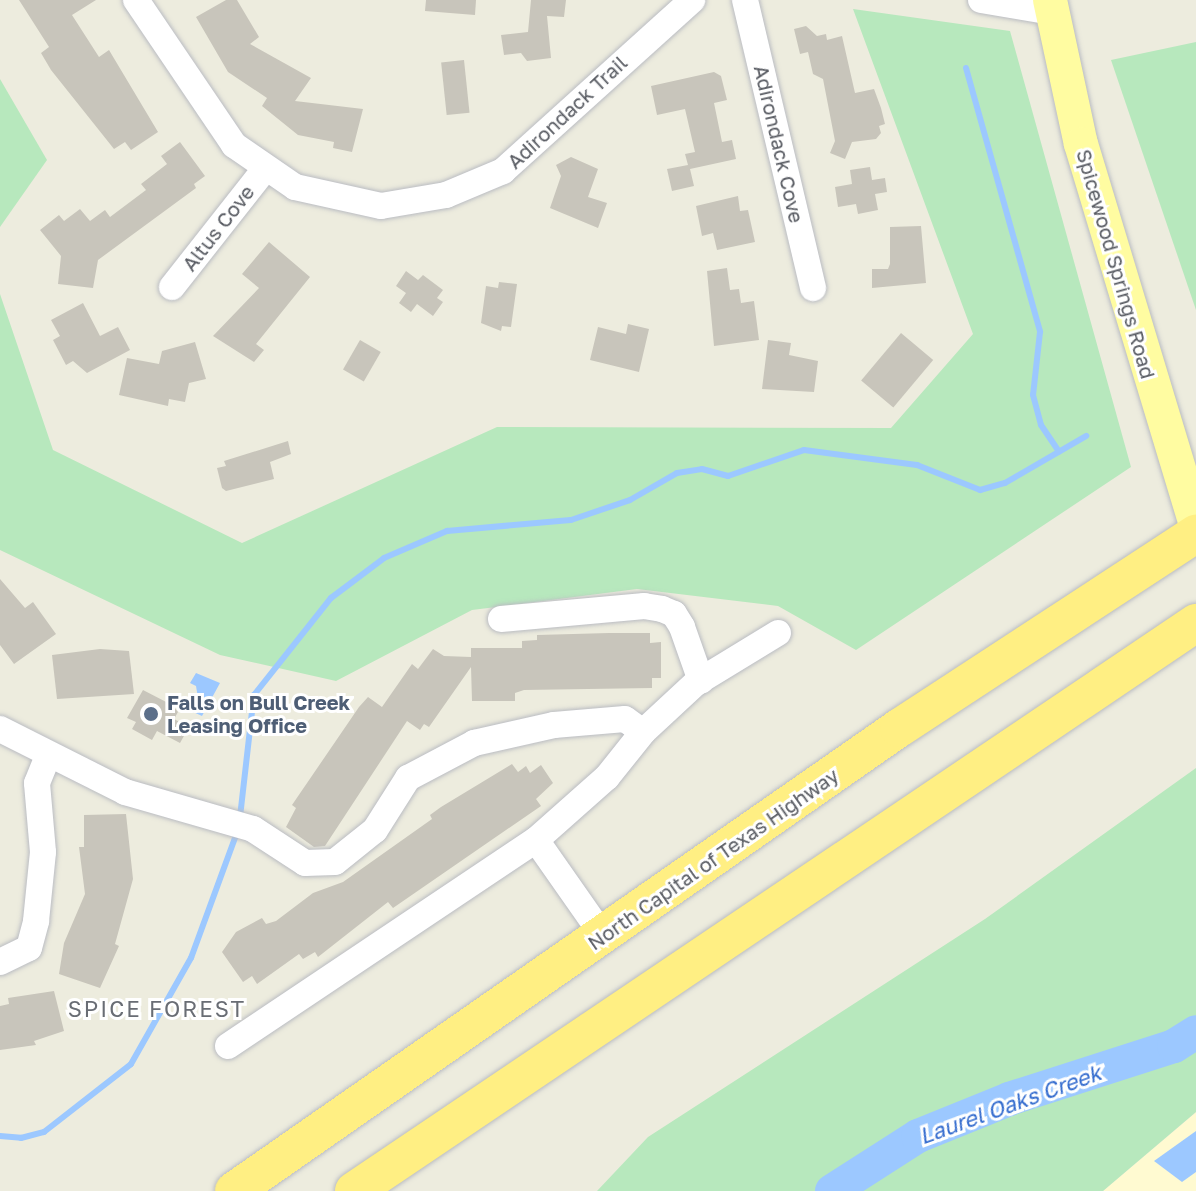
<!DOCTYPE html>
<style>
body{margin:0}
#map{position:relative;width:1196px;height:1191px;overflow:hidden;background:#edecde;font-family:"Golos Text",sans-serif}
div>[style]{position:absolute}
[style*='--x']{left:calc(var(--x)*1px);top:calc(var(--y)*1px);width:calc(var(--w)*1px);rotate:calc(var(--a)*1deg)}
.commercial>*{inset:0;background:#fffad1}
.green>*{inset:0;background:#b7e8bd}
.water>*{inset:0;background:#9cc8ff}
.stream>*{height:6px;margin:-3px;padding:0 3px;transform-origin:3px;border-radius:3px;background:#9cc8ff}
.river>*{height:34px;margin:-17px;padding:0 17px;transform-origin:17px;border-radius:17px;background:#9cc8ff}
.building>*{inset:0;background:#c8c5bb;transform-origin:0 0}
.roads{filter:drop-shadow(0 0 2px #babcc2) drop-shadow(0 0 2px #babcc2)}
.minor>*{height:26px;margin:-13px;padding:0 13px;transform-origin:13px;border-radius:13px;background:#fff}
.major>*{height:34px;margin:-17px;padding:0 17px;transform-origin:17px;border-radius:17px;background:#fffca1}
.highway>*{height:38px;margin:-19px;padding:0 19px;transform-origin:19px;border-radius:19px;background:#ffef83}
.dots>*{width:22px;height:22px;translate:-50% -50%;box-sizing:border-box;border:4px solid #fff;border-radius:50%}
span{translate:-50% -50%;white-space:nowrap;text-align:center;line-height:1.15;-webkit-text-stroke:6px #fff;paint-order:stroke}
.street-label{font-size:20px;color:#585b62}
.service-label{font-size:20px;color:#4e5e75;font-weight:700}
.left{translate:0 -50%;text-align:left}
.neighbourhood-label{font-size:22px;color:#696d74;letter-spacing:2px}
.water-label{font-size:22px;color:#336bce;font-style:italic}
</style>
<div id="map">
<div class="commercial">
<i style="clip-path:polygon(1196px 1112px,1196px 1191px,1103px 1191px,1194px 1114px)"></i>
</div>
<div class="green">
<i style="clip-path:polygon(853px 9px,1010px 31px,1131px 467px,856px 650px,778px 606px,637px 589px,472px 610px,336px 681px,220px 655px,0 550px,0 294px,53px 450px,242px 543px,497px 427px,891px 428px,973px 334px)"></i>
<i style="clip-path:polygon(1196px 42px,1196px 310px,1111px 60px)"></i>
<i style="clip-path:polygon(0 79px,47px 160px,0 227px)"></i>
<i style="clip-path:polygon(1196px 768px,1196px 1112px,1103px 1191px,597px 1191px,648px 1137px,985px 919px)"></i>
</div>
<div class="water">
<i style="clip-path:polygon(196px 673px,220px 683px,202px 716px,191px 711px,198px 698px,196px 686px,190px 683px)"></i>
<i style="clip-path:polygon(1196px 1131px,1196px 1172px,1182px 1182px,1154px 1161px)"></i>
</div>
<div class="stream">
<i style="--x:966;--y:68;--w:274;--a:74.3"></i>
<i style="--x:1040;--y:332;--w:63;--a:96.3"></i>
<i style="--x:1033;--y:395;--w:31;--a:75"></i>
<i style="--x:1041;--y:425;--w:32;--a:56"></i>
<i style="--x:240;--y:817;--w:123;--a:-83.5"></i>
<i style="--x:254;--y:695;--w:124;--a:-51.6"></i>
<i style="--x:331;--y:598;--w:66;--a:-37"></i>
<i style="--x:384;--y:558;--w:69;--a:-23.2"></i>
<i style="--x:447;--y:531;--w:124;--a:-5.1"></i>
<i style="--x:571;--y:520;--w:62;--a:-18.7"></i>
<i style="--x:630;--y:500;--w:54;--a:-29.9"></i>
<i style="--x:677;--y:473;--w:25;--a:-9"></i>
<i style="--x:702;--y:469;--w:27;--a:15"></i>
<i style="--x:728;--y:476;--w:80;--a:-18.9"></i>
<i style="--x:804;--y:450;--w:114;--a:7.6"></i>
<i style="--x:917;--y:465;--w:68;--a:21.6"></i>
<i style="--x:980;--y:490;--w:26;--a:-16"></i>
<i style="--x:1005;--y:483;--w:94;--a:-30.1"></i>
<i style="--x:0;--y:1136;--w:21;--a:5"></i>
<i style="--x:21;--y:1138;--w:24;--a:-15"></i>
<i style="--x:44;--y:1132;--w:110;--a:-38"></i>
<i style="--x:131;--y:1064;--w:122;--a:-60.5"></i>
<i style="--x:191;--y:958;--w:134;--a:-69.9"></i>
</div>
<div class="river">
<i style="--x:832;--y:1191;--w:102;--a:-32.6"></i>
<i style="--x:918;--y:1136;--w:98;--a:-22.1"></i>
<i style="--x:1009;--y:1099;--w:173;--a:-17.8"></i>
<i style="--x:1174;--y:1046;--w:26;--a:-32"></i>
</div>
<div class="building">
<i style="clip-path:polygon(19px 0,96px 0,72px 15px,99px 57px,109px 50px,158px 132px,131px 150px,125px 142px,114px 149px,51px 70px,41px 53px,49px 47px)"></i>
<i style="clip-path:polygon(226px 0,237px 0,259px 37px,250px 44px,311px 78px,295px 101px,363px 109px,352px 152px,333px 148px,334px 142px,298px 135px,262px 106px,267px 98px,228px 72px,196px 17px)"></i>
<i style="clip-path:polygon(426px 0,476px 0,475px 15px,425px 11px)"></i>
<i style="clip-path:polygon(531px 0,566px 0,564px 17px,547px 16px,551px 58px,527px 61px,521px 53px,504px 55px,501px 35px,528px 32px)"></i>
<i style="clip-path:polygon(806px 26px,817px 36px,826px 34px,827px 40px,842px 36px,855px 93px,874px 89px,881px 108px,885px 124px,879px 126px,881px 133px,876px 139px,852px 142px,845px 159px,830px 153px,835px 141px,823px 79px,813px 74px,808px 52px,800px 54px,794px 29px)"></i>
<i style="left:464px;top:60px;width:53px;height:23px;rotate:84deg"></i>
<i style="clip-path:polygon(714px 72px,721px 76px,727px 100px,714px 103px,722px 142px,732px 140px,736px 159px,690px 169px,694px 186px,672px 191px,667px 169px,688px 165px,685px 154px,695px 152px,685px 109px,657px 115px,651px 86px)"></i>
<i style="clip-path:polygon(180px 142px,205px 176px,194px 184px,196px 188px,98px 260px,93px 288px,58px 284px,61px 256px,40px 230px,59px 215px,64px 221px,80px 209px,90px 221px,105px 210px,110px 217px,146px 190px,141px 184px,167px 164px,161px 156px)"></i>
<i style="clip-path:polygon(571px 157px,598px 169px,588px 197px,607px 203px,598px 228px,550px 208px,561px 176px,556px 165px)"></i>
<i style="clip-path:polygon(870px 167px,872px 180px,885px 178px,887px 192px,875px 194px,878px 210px,858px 214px,856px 204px,838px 207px,835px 187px,852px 184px,850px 170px)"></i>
<i style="clip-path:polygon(738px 196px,740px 211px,748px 210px,755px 242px,717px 250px,713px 233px,702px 236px,696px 206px)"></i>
<i style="clip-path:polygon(921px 226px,926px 283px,872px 288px,872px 269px,888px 269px,890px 264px,890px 227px)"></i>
<i style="clip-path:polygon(269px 242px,310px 277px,256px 344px,264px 350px,254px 362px,213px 336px,259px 288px,242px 274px)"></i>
<i style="clip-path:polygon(727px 268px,730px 290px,739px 289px,741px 303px,754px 301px,759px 340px,714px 346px,707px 271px)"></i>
<i style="clip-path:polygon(406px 271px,418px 280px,423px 275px,443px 290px,437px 298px,443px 302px,433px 316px,417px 304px,411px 312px,399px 303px,406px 293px,396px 286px)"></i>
<i style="clip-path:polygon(499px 282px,517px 284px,511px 327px,502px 326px,501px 331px,481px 323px,486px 286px,498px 288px)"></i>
<i style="clip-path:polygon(83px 303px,100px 336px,118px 327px,130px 350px,87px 373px,73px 361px,66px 365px,53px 340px,60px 336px,51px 320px)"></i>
<i style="clip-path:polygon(628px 324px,649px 329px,639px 372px,590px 360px,598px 327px,626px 334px)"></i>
<i style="left:901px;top:333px;width:42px;height:62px;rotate:40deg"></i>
<i style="left:360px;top:340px;width:24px;height:34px;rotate:30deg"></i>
<i style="clip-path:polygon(768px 340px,791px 343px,789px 355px,818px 361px,814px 392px,762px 389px)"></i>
<i style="clip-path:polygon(195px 342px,206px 379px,189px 383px,185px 402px,169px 399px,168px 406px,119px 395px,127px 358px,159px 364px,162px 351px)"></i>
<i style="clip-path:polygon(288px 441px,291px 454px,270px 462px,274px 479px,226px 491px,222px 488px,217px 468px,226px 466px,224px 461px)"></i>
<i style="clip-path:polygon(0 579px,25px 608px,33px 602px,56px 634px,14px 664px,0 645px)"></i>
<i style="clip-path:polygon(609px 633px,650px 633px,650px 643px,661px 642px,661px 678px,652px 678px,652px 688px,524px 690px,515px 693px,515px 701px,472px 701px,471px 667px,429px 727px,424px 724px,420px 730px,407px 721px,325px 846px,314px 847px,286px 827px,296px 808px,292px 805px,359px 707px,368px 697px,382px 707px,412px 664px,418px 669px,433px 649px,444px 656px,471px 657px,471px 648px,522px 648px,522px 641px,537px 640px,537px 635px)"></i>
<i style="clip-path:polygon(100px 649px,129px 651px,134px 694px,57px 699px,52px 655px)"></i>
<i style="clip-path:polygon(143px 690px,172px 705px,178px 712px,174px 719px,189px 727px,180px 743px,157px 731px,152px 740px,132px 729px,136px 722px,127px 718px)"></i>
<i style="clip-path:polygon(512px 764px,518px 772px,526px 766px,530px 773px,541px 765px,553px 783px,536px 799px,541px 806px,393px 908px,388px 902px,318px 957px,315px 952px,303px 959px,299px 954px,257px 984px,252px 976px,243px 982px,222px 952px,236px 932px,262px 918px,266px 924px,276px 921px,313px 893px,343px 882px,432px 819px,430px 815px,441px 807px)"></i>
<i style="clip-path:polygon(126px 814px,133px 879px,115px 944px,119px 946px,100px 988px,59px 974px,64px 943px,85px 894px,79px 847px,84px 847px,84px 815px)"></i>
<i style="clip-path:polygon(54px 991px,64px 1031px,34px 1041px,36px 1045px,0 1050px,0 1006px,9px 1004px,8px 998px)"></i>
</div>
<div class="roads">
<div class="minor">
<i style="--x:136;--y:0;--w:175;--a:55.9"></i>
<i style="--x:234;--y:145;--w:74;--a:34.5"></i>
<i style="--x:295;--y:187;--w:88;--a:12.5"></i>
<i style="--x:381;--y:206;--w:66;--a:-9.6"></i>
<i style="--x:446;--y:195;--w:62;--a:-22.8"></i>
<i style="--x:503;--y:171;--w:255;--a:-42.1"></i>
<i style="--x:745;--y:0;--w:296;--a:76.7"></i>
<i style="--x:981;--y:0;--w:72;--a:9.6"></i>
<i style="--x:172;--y:287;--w:149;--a:-51.8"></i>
<i style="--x:501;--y:619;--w:144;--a:-5.2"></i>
<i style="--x:644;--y:606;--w:18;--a:9"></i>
<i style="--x:662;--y:609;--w:13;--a:23"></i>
<i style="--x:674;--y:614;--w:15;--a:58"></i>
<i style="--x:682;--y:627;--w:57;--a:70.6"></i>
<i style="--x:0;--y:729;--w:140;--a:26.7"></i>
<i style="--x:125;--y:792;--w:133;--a:16.1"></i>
<i style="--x:253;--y:829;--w:62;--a:33.2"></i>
<i style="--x:305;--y:863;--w:30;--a:-2"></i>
<i style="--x:335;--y:862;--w:51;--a:-38.7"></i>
<i style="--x:375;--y:830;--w:62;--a:-57.6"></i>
<i style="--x:408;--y:778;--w:75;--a:-27.9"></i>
<i style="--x:474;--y:743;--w:82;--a:-12.7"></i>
<i style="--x:554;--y:725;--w:71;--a:-4.8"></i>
<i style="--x:625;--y:719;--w:22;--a:36"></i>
<i style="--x:643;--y:732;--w:58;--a:128.7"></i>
<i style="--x:607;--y:777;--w:95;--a:138.4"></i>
<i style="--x:536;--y:840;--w:118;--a:55"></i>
<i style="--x:643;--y:732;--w:72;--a:-42.8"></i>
<i style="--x:696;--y:683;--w:96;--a:-31.4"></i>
<i style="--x:0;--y:962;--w:32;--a:-26"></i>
<i style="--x:29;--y:948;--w:28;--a:-75"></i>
<i style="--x:36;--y:921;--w:69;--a:-84.2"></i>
<i style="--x:43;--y:852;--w:69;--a:-95"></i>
<i style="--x:37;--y:783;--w:31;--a:-68"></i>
<i style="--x:228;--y:1046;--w:371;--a:-33.8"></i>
</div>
<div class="major">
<i style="--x:1050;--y:0;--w:147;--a:77.9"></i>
<i style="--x:1081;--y:144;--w:397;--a:73.2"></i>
</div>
<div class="highway">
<i style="--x:234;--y:1191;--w:810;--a:-34.85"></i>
<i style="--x:899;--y:728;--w:355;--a:-33.2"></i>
<i style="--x:354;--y:1191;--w:1016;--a:-34"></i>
</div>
</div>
<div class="dots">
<i style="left:151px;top:714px;background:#5c6f8a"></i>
</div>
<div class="street-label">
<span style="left:567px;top:112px;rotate:-43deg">Adirondack Trail</span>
<span style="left:779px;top:144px;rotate:77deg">Adirondack Cove</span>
<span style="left:218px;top:228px;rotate:-52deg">Altus Cove</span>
<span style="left:1116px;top:264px;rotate:74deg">Spicewood Springs Road</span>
<span style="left:713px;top:859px;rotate:-35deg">North Capital of Texas Highway</span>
</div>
<div class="service-label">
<span class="left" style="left:167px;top:714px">Falls on Bull Creek<br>Leasing Office</span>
</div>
<div class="neighbourhood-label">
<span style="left:157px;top:1009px">SPICE FOREST</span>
</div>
<div class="water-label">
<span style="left:1010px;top:1104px;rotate:-20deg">Laurel Oaks Creek</span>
</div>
</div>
